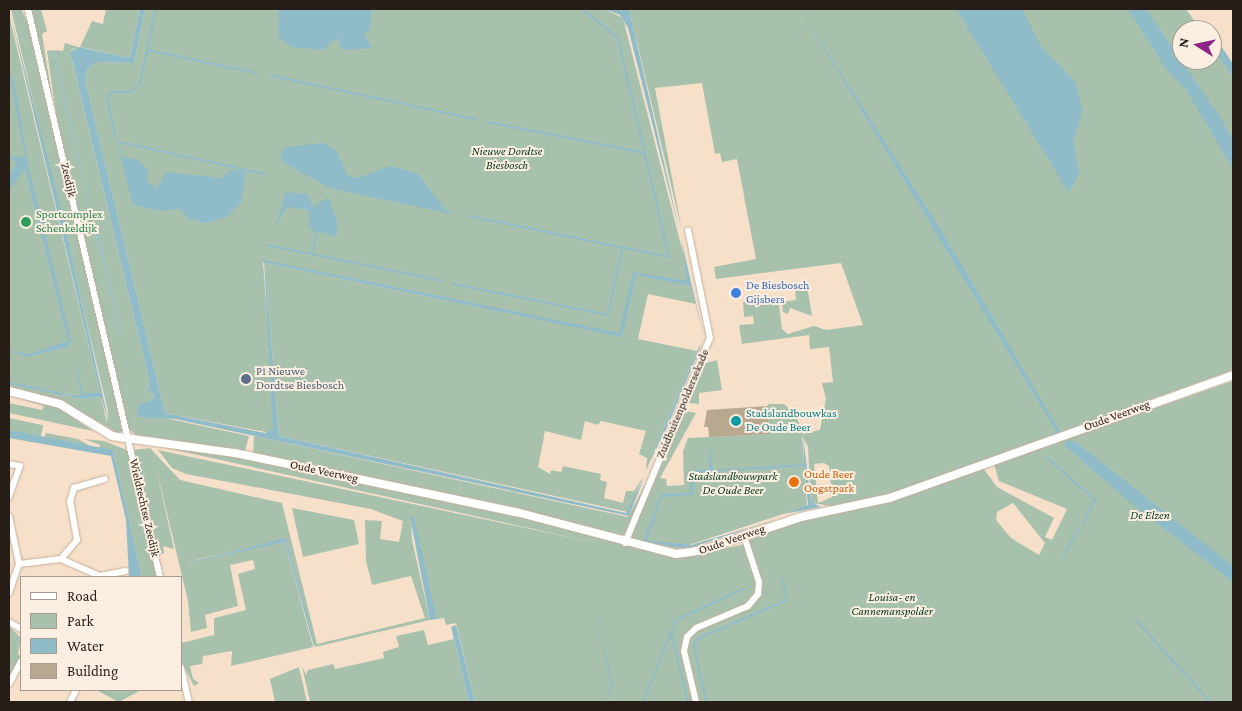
<!DOCTYPE html>
<style>
body{margin:0}
#map{position:relative;width:1242px;height:711px;overflow:hidden;background:#f6e0ca;font-family:"Crimson Pro",serif}
div>[style]{position:absolute}
[style*='--x']{left:calc(var(--x)*1px);top:calc(var(--y)*1px);width:calc(var(--w)*1px);rotate:calc(var(--a)*1deg)}
.green>*{inset:0;background:#a8c1ad;transform-origin:0 0}
.water>*{inset:0;background:#90bcc9}
.stream>*{height:2px;margin:-1px;padding:0 1px;transform-origin:1px;border-radius:1px;background:#90bcc9}
.building>*{inset:0;background:#b7a890}
.roads{filter:drop-shadow(0 0 1px #c5b09b) drop-shadow(0 0 1px #c5b09b)}
.minor>*{height:6px;margin:-3px;padding:0 3px;transform-origin:3px;border-radius:3px;background:#fff}
.tertiary>*{height:8px;margin:-4px;padding:0 4px;transform-origin:4px;border-radius:4px;background:#fff}
.dots>*{width:14px;height:14px;translate:-50% -50%;box-sizing:border-box;border:2px solid #fcefe2;border-radius:50%}
span{translate:-50% -50%;white-space:nowrap;text-align:center;line-height:1.15;-webkit-text-stroke:4px #fcefe2;paint-order:stroke}
.park-label{font-size:12px;color:#043b1a;font-style:italic}
.street-label{font-size:12px;color:#261e16}
.leisure-label{font-size:12px;color:#27864d}
.left{translate:0 -50%;text-align:left}
.shop-label{font-size:12px;color:#366cbe}
.service-label{font-size:12px;color:#4e5e75}
.culture-label{font-size:12px;color:#0d838f}
.food-label{font-size:12px;color:#c56008}
.frame{position:absolute;inset:0;border:10px solid #261e16;pointer-events:none}
.legend{position:absolute;left:20px;top:576px;width:162px;height:115px;box-sizing:border-box;background:#fcefe2;border:1px solid #a69b90;margin:0;padding:6px 9px;list-style:none;font-size:15px;color:#261e16}
.legend li{display:flex;align-items:center;gap:10px;height:25px}
.legend b{width:25px;border:1px solid #a69b90}
.north{position:absolute;left:1172px;top:20px;width:50px;height:50px;box-sizing:border-box;background:#fcefe2;border:1px solid #a69b90;border-radius:50%;rotate:280deg;font-size:14px;font-weight:700;line-height:20px;text-align:center;color:#261e16}
.north::after{content:'';display:block;margin:auto;width:18px;height:22px;background:#8d2387;clip-path:polygon(50% 0,100% 100%,50% 72%,0 100%)}
</style>
<div id="map">
<div class="green">
<i style="clip-path:polygon(11px 9px,21px 9px,28px 23px,123px 430px,119px 434px,61px 401px,9px 388px,9px 15px,100px 393px,83px 393px,76px 363px,83px 395px,62px 394px,80px 399px,101px 397px,107px 423px,108px 411px)"></i>
<i style="clip-path:polygon(29px 9px,41px 9px,47px 31px,42px 34px,54px 110px)"></i>
<i style="clip-path:polygon(106px 9px,140px 9px,130px 58px,80px 47px,92px 21px,103px 24px)"></i>
<i style="clip-path:polygon(145px 9px,604px 9px,623px 18px,696px 304px,648px 294px,638px 339px,697px 351px,646px 470px,647px 458px,639px 454px,646px 431px,601px 421px,598px 425px,585px 421px,581px 440px,545px 431px,538px 467px,550px 474px,551px 470px,561px 472px,563px 466px,601px 474px,600px 480px,607px 482px,604px 498px,623px 503px,626px 491px,634px 491px,643px 477px,628px 512px,279px 436px,265px 263px,547px 321px,266px 261px,263px 263px,276px 434px,165px 413px,85px 80px,88px 68px,96px 62px,134px 63px)"></i>
<i style="clip-path:polygon(evenodd,629px 9px,1186px 9px,1201px 30px,1182px 30px,1182px 60px,1212px 60px,1212px 47px,1233px 78px,1233px 370px,887px 495px,832px 506px,811px 503px,808px 447px,802px 436px,807px 506px,677px 549px,644px 541px,661px 494px,644px 542px,634px 542px,631px 534px,685px 411px,696px 413px,660px 478px,666px 479px,667px 486px,684px 485px,683px 451px,688px 438px,769px 434px,768px 404px,784px 404px,796px 415px,803px 434px,820px 430px,826px 399px,822px 383px,833px 382px,829px 347px,810px 349px,809px 335px,742px 344px,739px 325px,754px 324px,753px 316px,744px 317px,743px 302px,761px 304px,761px 298px,778px 296px,782px 329px,788px 334px,814px 326px,826px 330px,863px 325px,841px 263px,716px 279px,714px 267px,756px 259px,737px 159px,722px 162px,720px 153px,715px 154px,702px 83px,655px 88px,682px 231px,629px 9px,824px 463px,829px 466px,832px 497px,818px 503px,814px 464px,824px 463px)"></i>
<i style="clip-path:polygon(evenodd,65px 43px,78px 47px,71px 50px,72px 61px,150px 383px,146px 391px,151px 391px,154px 400px,139px 405px,138px 416px,146px 414px,249px 436px,245px 451px,138px 437px,128px 428px,59px 134px,47px 51px,52px 50px,91px 214px,54px 50px,63px 51px,65px 43px,96px 226px,122px 334px,121px 335px,94px 227px,96px 226px)"></i>
<i style="clip-path:polygon(807px 286px,812px 316px,790px 308px,788px 314px,783px 312px,782px 302px,796px 300px,795px 288px)"></i>
<i style="clip-path:polygon(717px 360px,722px 390px,699px 393px,699px 404px,689px 403px,702px 364px)"></i>
<i style="clip-path:polygon(evenodd,1233px 381px,1233px 702px,475px 702px,456px 623px,446px 625px,444px 618px,437px 619px,411px 516px,412px 540px,430px 620px,315px 647px,286px 539px,187px 562px,285px 542px,313px 647px,231px 666px,232px 651px,203px 656px,202px 664px,190px 666px,193px 679px,199px 683px,194px 686px,181px 661px,181px 643px,214px 635px,214px 618px,246px 610px,238px 574px,255px 569px,253px 560px,230px 565px,238px 606px,205px 615px,207px 628px,191px 632px,188px 601px,155px 463px,174px 549px,163px 546px,164px 553px,157px 556px,133px 450px,150px 448px,180px 480px,282px 503px,317px 644px,425px 618px,411px 576px,372px 585px,366px 561px,365px 520px,382px 521px,380px 539px,399px 542px,403px 521px,371px 509px,186px 474px,172px 468px,158px 450px,606px 545px,157px 446px,222px 454px,517px 516px,675px 558px,742px 545px,755px 535px,807px 518px,983px 468px,997px 487px,1054px 518px,1045px 537px,1052px 540px,1067px 509px,999px 481px,994px 464px,1233px 381px,1013px 503px,1045px 543px,1039px 555px,1011px 538px,996px 520px,997px 512px,1013px 503px)"></i>
<i style="clip-path:polygon(9px 395px,56px 406px,93px 431px,9px 413px,9px 403px,42px 410px,44px 406px)"></i>
<i style="left:9px;top:418px;width:35px;height:12px;rotate:12deg"></i>
<i style="clip-path:polygon(46px 433px,78px 439px,97px 450px,44px 438px)"></i>
<i style="clip-path:polygon(254px 436px,628px 517px,647px 481px,626px 533px,619px 536px,253px 454px)"></i>
<i style="clip-path:polygon(84px 439px,104px 441px,129px 451px,158px 577px,142px 577px,113px 450px,99px 450px,100px 445px)"></i>
<i style="clip-path:polygon(292px 508px,354px 520px,359px 544px,303px 557px)"></i>
<i style="clip-path:polygon(9px 626px,21px 638px,18px 654px,21px 657px,9px 678px)"></i>
<i style="clip-path:polygon(424px 630px,428px 645px,454px 639px,469px 702px,310px 702px,302px 666px,306px 675px,308px 670px,333px 664px,335px 669px,384px 658px,383px 652px,399px 647px,396px 636px)"></i>
<i style="clip-path:polygon(299px 667px,307px 702px,275px 702px,270px 679px)"></i>
<i style="clip-path:polygon(96px 690px,141px 690px,119px 702px)"></i>
</div>
<div class="water">
<i style="clip-path:polygon(9px 9px,58px 197px,109px 423px,101px 397px,80px 399px,62px 394px,81px 395px,74px 354px,83px 393px,100px 393px)"></i>
<i style="clip-path:polygon(140px 9px,145px 9px,134px 63px,96px 62px,88px 68px,85px 80px,165px 413px,265px 433px,273px 429px,264px 260px,619px 333px,633px 272px,687px 281px,681px 239px,704px 338px,691px 286px,636px 275px,622px 337px,265px 263px,279px 436px,626px 513px,644px 478px,629px 516px,175px 419px,138px 417px,138px 405px,154px 399px,151px 391px,146px 392px,150px 383px,70px 52px,78px 47px,130px 58px)"></i>
<i style="clip-path:polygon(279px 9px,371px 9px,370px 30px,364px 33px,372px 48px,342px 50px,337px 38px,323px 50px,291px 47px,278px 36px)"></i>
<i style="clip-path:polygon(604px 9px,629px 9px,680px 233px,628px 28px,620px 15px)"></i>
<i style="clip-path:polygon(800px 9px,941px 230px,1061px 433px,1048px 436px,1056px 431px)"></i>
<i style="clip-path:polygon(956px 9px,1022px 9px,1040px 45px,1075px 82px,1083px 110px,1073px 141px,1079px 173px,1069px 193px)"></i>
<i style="clip-path:polygon(1128px 9px,1146px 9px,1220px 117px,1233px 139px,1233px 169px,1186px 90px,1166px 69px)"></i>
<i style="clip-path:polygon(1212px 32px,1233px 64px,1233px 78px,1212px 47px)"></i>
<i style="clip-path:polygon(52px 50px,54px 51px,92px 215px,91px 214px)"></i>
<i style="clip-path:polygon(9px 73px,14px 81px,29px 168px,71px 340px,67px 347px,27px 357px,9px 351px,29px 354px,68px 341px,25px 169px,9px 190px,9px 176px,17px 163px,9px 157px,25px 157px)"></i>
<i style="clip-path:polygon(116px 139px,122px 156px,138px 160px,149px 172px,146px 180px,157px 188px,166px 172px,221px 178px,233px 169px,246px 172px,241px 203px,228px 216px,207px 223px,188px 219px,180px 209px,160px 211px,133px 205px)"></i>
<i style="clip-path:polygon(323px 143px,336px 151px,348px 176px,357px 178px,390px 166px,417px 173px,445px 209px,456px 215px,329px 188px,284px 163px,280px 157px,285px 147px)"></i>
<i style="clip-path:polygon(286px 192px,308px 194px,313px 207px,328px 197px,338px 224px,336px 237px,309px 229px,309px 210px,287px 207px,275px 226px)"></i>
<i style="clip-path:polygon(96px 226px,122px 334px,121px 335px,94px 227px)"></i>
<i style="clip-path:polygon(702px 343px,668px 425px,646px 470px,697px 351px)"></i>
<i style="clip-path:polygon(9px 430px,113px 450px,142px 577px,129px 577px,126px 520px,111px 456px,9px 438px)"></i>
<i style="clip-path:polygon(803px 435px,811px 502px,821px 507px,784px 514px,808px 505px,804px 466px,694px 473px,693px 495px,662px 497px,647px 540px,691px 545px,778px 519px,687px 549px,643px 542px,661px 494px,690px 493px,691px 471px,709px 469px,709px 444px,713px 470px,804px 464px)"></i>
<i style="clip-path:polygon(1066px 440px,1076px 442px,1233px 566px,1233px 582px,1133px 505px,1064px 445px)"></i>
<i style="clip-path:polygon(410px 517px,414px 517px,437px 619px,430px 620px)"></i>
<i style="clip-path:polygon(286px 538px,314px 642px,314px 647px,285px 542px,187px 563px)"></i>
<i style="clip-path:polygon(593px 599px,613px 685px,607px 702px,611px 684px)"></i>
<i style="clip-path:polygon(456px 625px,475px 702px,469px 702px,454px 639px,451px 627px)"></i>
</div>
<div class="stream">
<i style="--x:147;--y:50;--w:111;--a:11.9"></i>
<i style="--x:272;--y:76;--w:208;--a:12"></i>
<i style="--x:487;--y:122;--w:161;--a:11.1"></i>
<i style="--x:116;--y:139;--w:43;--a:-102.1"></i>
<i style="--x:107;--y:97;--w:6;--a:-51"></i>
<i style="--x:111;--y:92;--w:19;--a:0"></i>
<i style="--x:130;--y:92;--w:13;--a:-39"></i>
<i style="--x:140;--y:84;--w:77;--a:-78"></i>
<i style="--x:118;--y:142;--w:150;--a:12.3"></i>
<i style="--x:468;--y:216;--w:205;--a:11.5"></i>
<i style="--x:669;--y:257;--w:225;--a:-103.1"></i>
<i style="--x:618;--y:38;--w:46;--a:-141.1"></i>
<i style="--x:267;--y:245;--w:179;--a:11.6"></i>
<i style="--x:312;--y:254;--w:23;--a:-77"></i>
<i style="--x:453;--y:284;--w:158;--a:11.3"></i>
<i style="--x:608;--y:315;--w:67;--a:-78"></i>
<i style="--x:9;--y:383;--w:54;--a:11.7"></i>
<i style="--x:1046;--y:457;--w:65;--a:41.3"></i>
<i style="--x:1095;--y:500;--w:28;--a:117"></i>
<i style="--x:1064;--y:554;--w:29;--a:-59"></i>
<i style="--x:1135;--y:619;--w:112;--a:47.9"></i>
<i style="--x:671;--y:632;--w:72;--a:76.3"></i>
<i style="--x:643;--y:702;--w:88;--a:-68.1"></i>
<i style="--x:676;--y:620;--w:74;--a:-24.8"></i>
<i style="--x:706;--y:702;--w:59;--a:-101.7"></i>
<i style="--x:694;--y:644;--w:8;--a:-50"></i>
<i style="--x:699;--y:638;--w:96;--a:-23.4"></i>
<i style="--x:787;--y:600;--w:22;--a:-103"></i>
</div>
<div class="building">
<i style="clip-path:polygon(768px 406px,769px 434px,709px 437px,708px 427px,704px 427px,707px 410px)"></i>
</div>
<div class="roads">
<div class="minor">
<i style="--x:28;--y:9;--w:583;--a:76.92"></i>
<i style="--x:9;--y:464;--w:11;--a:10"></i>
<i style="--x:20;--y:466;--w:33;--a:110"></i>
<i style="--x:9;--y:516;--w:49;--a:78.2"></i>
<i style="--x:19;--y:564;--w:31;--a:109"></i>
<i style="--x:625;--y:543;--w:222;--a:-67.5"></i>
<i style="--x:710;--y:338;--w:110;--a:-101.5"></i>
<i style="--x:61;--y:559;--w:43;--a:23.6"></i>
<i style="--x:100;--y:576;--w:26;--a:-11"></i>
<i style="--x:19;--y:564;--w:42;--a:-6.8"></i>
<i style="--x:61;--y:559;--w:25;--a:-50"></i>
<i style="--x:77;--y:540;--w:39;--a:-100"></i>
<i style="--x:70;--y:502;--w:15;--a:-74"></i>
<i style="--x:74;--y:488;--w:32;--a:-16"></i>
<i style="--x:9;--y:622;--w:14;--a:30"></i>
<i style="--x:181;--y:668;--w:35;--a:77"></i>
<i style="--x:9;--y:684;--w:26;--a:-62"></i>
<i style="--x:70;--y:702;--w:13;--a:-63"></i>
<i style="--x:696;--y:702;--w:52;--a:-103.2"></i>
<i style="--x:684;--y:651;--w:14;--a:-78"></i>
<i style="--x:687;--y:637;--w:13;--a:-45"></i>
<i style="--x:696;--y:628;--w:56;--a:-22.9"></i>
<i style="--x:748;--y:606;--w:16;--a:-50"></i>
<i style="--x:758;--y:594;--w:12;--a:-85"></i>
<i style="--x:759;--y:582;--w:48;--a:-108.1"></i>
</div>
<div class="tertiary">
<i style="--x:9;--y:391;--w:53;--a:14.3"></i>
<i style="--x:60;--y:404;--w:61;--a:31.6"></i>
<i style="--x:112;--y:436;--w:124;--a:7.9"></i>
<i style="--x:235;--y:453;--w:287;--a:11.9"></i>
<i style="--x:516;--y:512;--w:165;--a:14.7"></i>
<i style="--x:676;--y:554;--w:27;--a:-8"></i>
<i style="--x:703;--y:550;--w:103;--a:-18.6"></i>
<i style="--x:801;--y:517;--w:91;--a:-12.1"></i>
<i style="--x:890;--y:498;--w:364;--a:-19.7"></i>
</div>
</div>
<div class="dots">
<i style="left:26px;top:222px;background:#2e9e5b"></i>
<i style="left:736px;top:293px;background:#3f7fe0"></i>
<i style="left:246px;top:379px;background:#5c6f8a"></i>
<i style="left:736px;top:421px;background:#0f9aa8"></i>
<i style="left:794px;top:482px;background:#e8710a"></i>
</div>
<div class="park-label">
<span style="left:507px;top:159px">Nieuwe Dordtse<br>Biesbosch</span>
<span style="left:733px;top:484px">Stadslandbouwpark<br>De Oude Beer</span>
<span style="left:1150px;top:516px">De Elzen</span>
<span style="left:892px;top:605px">Louisa- en<br>Cannemanspolder</span>
</div>
<div class="street-label">
<span style="left:68px;top:180px;rotate:77deg">Zeedijk</span>
<span style="left:683px;top:404px;rotate:-67deg">Zuidbuitenpoldersekade</span>
<span style="left:1117px;top:416px;rotate:-20deg">Oude Veerweg</span>
<span style="left:324px;top:472px;rotate:12deg">Oude Veerweg</span>
<span style="left:144px;top:508px;rotate:77deg">Wieldrechtse Zeedijk</span>
<span style="left:732px;top:540px;rotate:-19deg">Oude Veerweg</span>
</div>
<div class="leisure-label">
<span class="left" style="left:36px;top:222px">Sportcomplex<br>Schenkeldijk</span>
</div>
<div class="shop-label">
<span class="left" style="left:746px;top:293px">De Biesbosch<br>Gijsbers</span>
</div>
<div class="service-label">
<span class="left" style="left:256px;top:379px">P1 Nieuwe<br>Dordtse Biesbosch</span>
</div>
<div class="culture-label">
<span class="left" style="left:746px;top:421px">Stadslandbouwkas<br>De Oude Beer</span>
</div>
<div class="food-label">
<span class="left" style="left:804px;top:482px">Oude Beer<br>Oogstpark</span>
</div>
<div class="frame"></div>
<ul class="legend">
<li><b style="height:6px;background:#fff"></b>Road</li>
<li><b style="height:14px;background:#a8c1ad"></b>Park</li>
<li><b style="height:14px;background:#90bcc9"></b>Water</li>
<li><b style="height:14px;background:#b7a890"></b>Building</li>
</ul>
<div class="north">N</div>
</div>
